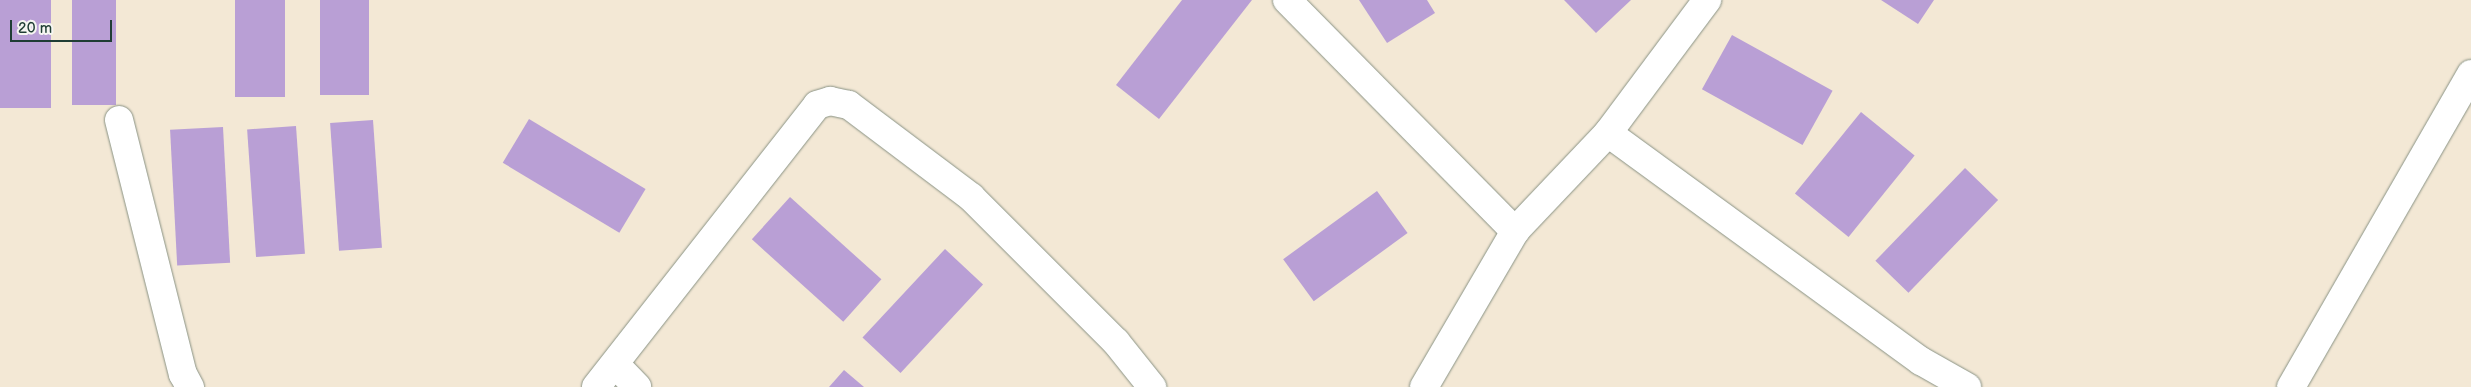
<!DOCTYPE html>
<style>
body{margin:0}
#map{position:relative;width:2471px;height:387px;overflow:hidden;background:#f3e8d5;font-family:"Balsamiq Sans",sans-serif}
div>[style]{position:absolute}
[style*='--x']{left:calc(var(--x)*1px);top:calc(var(--y)*1px);width:calc(var(--w)*1px);rotate:calc(var(--a)*1deg)}
.building>*{inset:0;background:#b99fd5;transform-origin:0 0}
.roads{filter:drop-shadow(0 0 1px #899284) drop-shadow(0 0 1px #899284)}
.minor>*{height:28px;margin:-14px;padding:0 14px;transform-origin:14px;border-radius:14px;background:#fff}
span{translate:-50% -50%;white-space:nowrap;text-align:center;line-height:1.15;-webkit-text-stroke:5px #f6f6f2;paint-order:stroke}
.scale{position:absolute;left:10px;top:20px;width:102px;height:22px;box-sizing:border-box;border:2px solid #1f3d34;border-top:0;padding-left:6px;font-size:15px;line-height:18px;white-space:nowrap;color:#1f3d34;-webkit-text-stroke:4px #f6f6f2;paint-order:stroke}
</style>
<div id="map">
<div class="building">
<i style="left:0;top:0;width:51px;height:108px"></i>
<i style="left:72px;top:0;width:44px;height:105px"></i>
<i style="left:235px;top:0;width:50px;height:97px"></i>
<i style="left:320px;top:0;width:49px;height:95px"></i>
<i style="clip-path:polygon(1182px 0,1252px 0,1159px 119px,1116px 85px)"></i>
<i style="clip-path:polygon(1359px 0,1427px 0,1435px 13px,1387px 43px)"></i>
<i style="clip-path:polygon(1564px 0,1631px 0,1596px 33px)"></i>
<i style="clip-path:polygon(1881px 0,1934px 0,1918px 24px)"></i>
<i style="left:1732px;top:35px;width:115px;height:62px;rotate:29deg"></i>
<i style="left:1861px;top:112px;width:69px;height:105px;rotate:39deg"></i>
<i style="left:529px;top:119px;width:136px;height:51px;rotate:31deg"></i>
<i style="left:373px;top:120px;width:128px;height:43px;rotate:86deg"></i>
<i style="left:296px;top:126px;width:128px;height:49px;rotate:86deg"></i>
<i style="left:223px;top:127px;width:136px;height:53px;rotate:87deg"></i>
<i style="left:1965px;top:168px;width:46px;height:129px;rotate:44deg"></i>
<i style="left:1377px;top:191px;width:52px;height:116px;rotate:54deg"></i>
<i style="left:790px;top:197px;width:123px;height:57px;rotate:42deg"></i>
<i style="left:945px;top:249px;width:52px;height:121px;rotate:43deg"></i>
<i style="clip-path:polygon(844px 370px,864px 387px,829px 387px)"></i>
</div>
<div class="roads">
<div class="minor">
<i style="--x:1287;--y:0;--w:325;--a:45.4"></i>
<i style="--x:119;--y:120;--w:262;--a:75.9"></i>
<i style="--x:183;--y:374;--w:15;--a:62"></i>
<i style="--x:1608;--y:133;--w:387;--a:36.1"></i>
<i style="--x:1921;--y:361;--w:53;--a:29.5"></i>
<i style="--x:615;--y:364;--w:32;--a:46"></i>
<i style="--x:596;--y:387;--w:358;--a:-51.9"></i>
<i style="--x:817;--y:105;--w:14;--a:-17"></i>
<i style="--x:830;--y:101;--w:19;--a:12"></i>
<i style="--x:849;--y:105;--w:153;--a:37"></i>
<i style="--x:971;--y:197;--w:205;--a:45"></i>
<i style="--x:1116;--y:342;--w:58;--a:51.3"></i>
<i style="--x:1424;--y:387;--w:181;--a:-59.7"></i>
<i style="--x:1515;--y:231;--w:135;--a:-46.5"></i>
<i style="--x:1608;--y:133;--w:166;--a:-53.3"></i>
<i style="--x:2291;--y:387;--w:361;--a:-60.1"></i>
</div>
</div>
<div class="scale">20 m</div>
</div>
